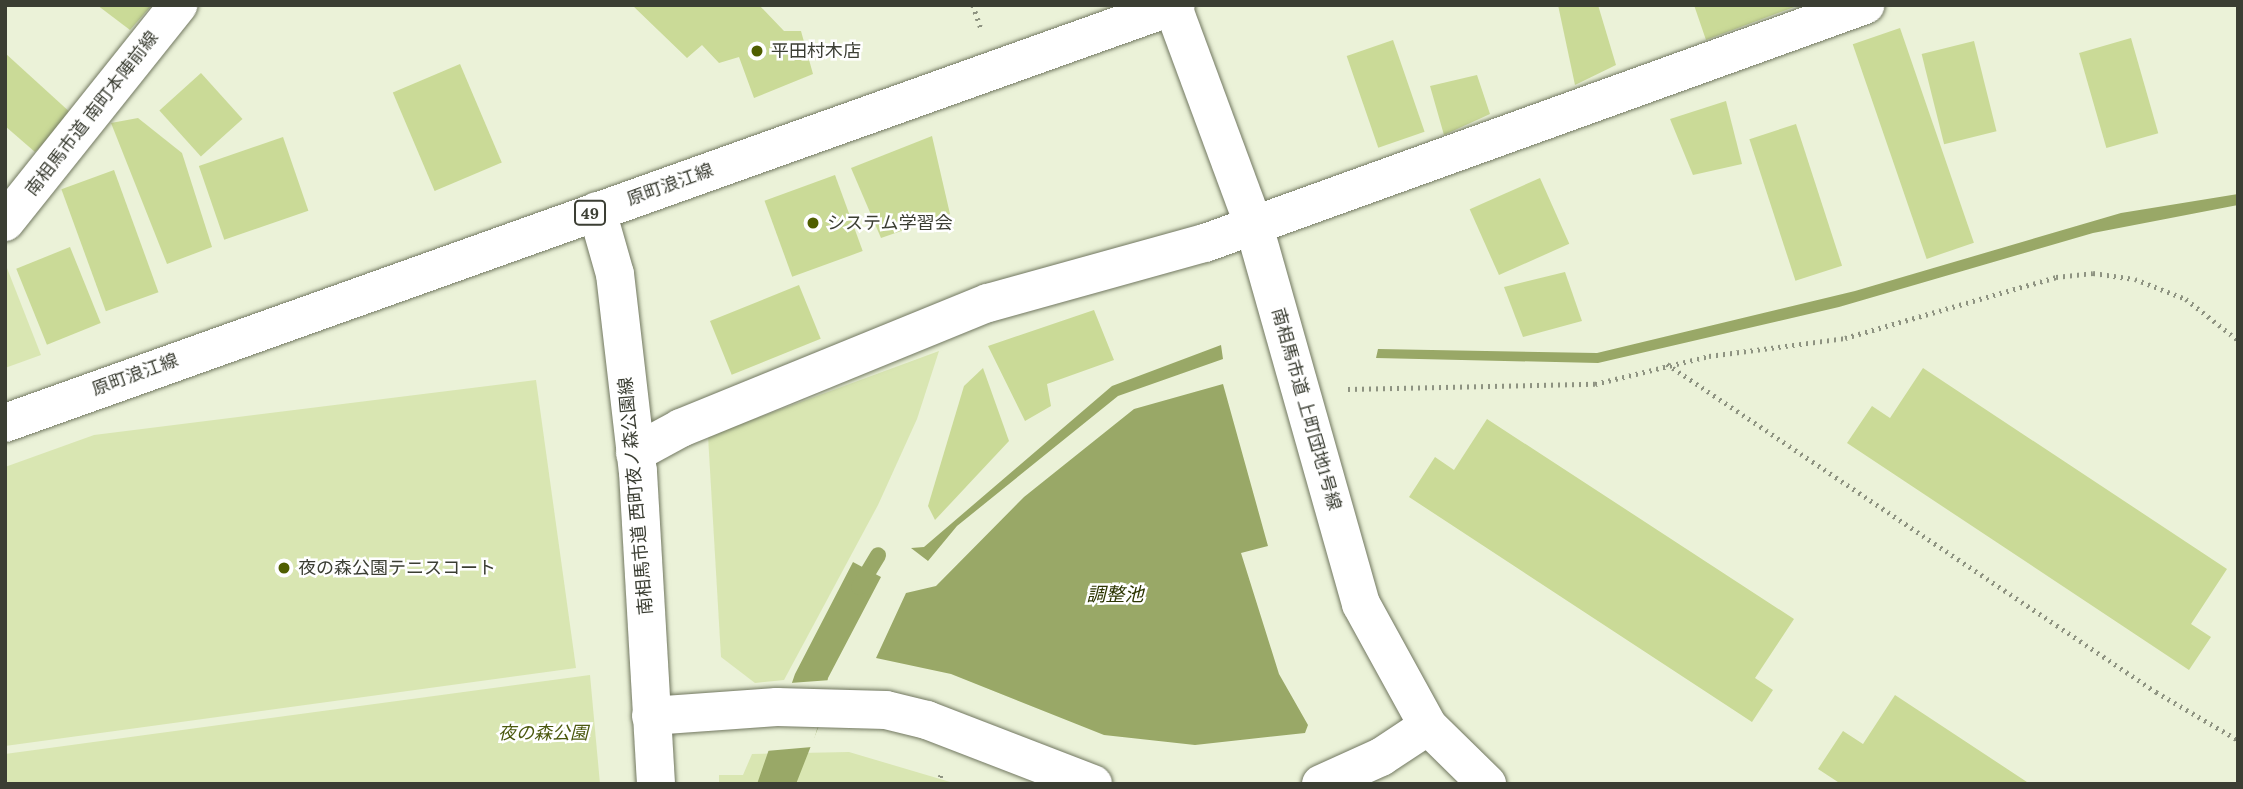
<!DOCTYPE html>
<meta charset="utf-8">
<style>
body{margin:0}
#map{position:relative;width:2243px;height:789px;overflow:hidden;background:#ebf2d8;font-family:Lora,"Noto Sans JP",serif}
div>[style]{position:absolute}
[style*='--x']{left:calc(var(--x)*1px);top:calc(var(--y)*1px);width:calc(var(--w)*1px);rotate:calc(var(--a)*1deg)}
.green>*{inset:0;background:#d9e6b2}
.water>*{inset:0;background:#99a867}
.pier>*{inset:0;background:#ebf2d8}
.stream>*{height:16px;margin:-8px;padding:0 8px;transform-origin:8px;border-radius:8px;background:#99a867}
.building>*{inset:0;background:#cada97;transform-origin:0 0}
.path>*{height:4.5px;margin-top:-2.25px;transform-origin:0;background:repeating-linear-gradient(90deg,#8e9381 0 2px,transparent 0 7px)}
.roads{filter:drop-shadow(0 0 2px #717760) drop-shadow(0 0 2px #717760)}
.minor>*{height:38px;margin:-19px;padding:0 19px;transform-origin:19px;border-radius:19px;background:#fff}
.major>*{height:38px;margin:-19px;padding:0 19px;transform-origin:19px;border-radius:19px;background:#fff}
.dots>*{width:19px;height:19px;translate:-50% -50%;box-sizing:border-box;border:4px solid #fff;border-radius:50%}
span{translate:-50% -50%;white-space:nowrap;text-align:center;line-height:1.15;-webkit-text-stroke:5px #fff;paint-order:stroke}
.shield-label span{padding:2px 5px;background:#fff;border:2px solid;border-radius:5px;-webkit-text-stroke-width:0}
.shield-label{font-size:16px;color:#3b3e33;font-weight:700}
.poi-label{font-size:18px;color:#3b3e33}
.left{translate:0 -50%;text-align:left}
.street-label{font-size:18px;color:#3b3e33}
.park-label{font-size:18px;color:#4b580e;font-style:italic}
.water-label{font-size:19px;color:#2d3603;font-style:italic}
.frame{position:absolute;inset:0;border:7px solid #3b3e33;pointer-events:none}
</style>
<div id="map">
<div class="green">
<i style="clip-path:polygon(5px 263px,41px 355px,5px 368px)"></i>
<i style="clip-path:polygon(939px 351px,917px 419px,878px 505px,784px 680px,755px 683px,721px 657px,708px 436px)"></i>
<i style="clip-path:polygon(536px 380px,576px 668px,5px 746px,5px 467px,94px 435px)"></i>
<i style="clip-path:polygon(590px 675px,600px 784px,5px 784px,5px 754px)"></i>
<i style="clip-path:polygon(849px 752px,957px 784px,719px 784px,719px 775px,743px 775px,752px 754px)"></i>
</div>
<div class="water">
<i style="clip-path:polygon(2238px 194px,2238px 205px,2093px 233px,1839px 307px,1598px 363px,1376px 358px,1378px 349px,1597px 353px,1855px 291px,2121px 213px)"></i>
<i style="clip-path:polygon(1221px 345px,1223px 359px,1118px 396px,957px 526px,928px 561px,911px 548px,924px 547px,1112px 386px)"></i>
<i style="clip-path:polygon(1223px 384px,1268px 546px,1241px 553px,1279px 674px,1308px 725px,1305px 733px,1195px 745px,1104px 735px,951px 674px,876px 658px,906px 593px,936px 586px,1024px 497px,1134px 409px)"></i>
<i style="clip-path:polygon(853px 562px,881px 577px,828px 678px,820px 723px,796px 784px,757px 784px,795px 674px)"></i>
</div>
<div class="pier">
<i style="clip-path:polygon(831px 680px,812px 747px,766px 751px,790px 683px)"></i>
</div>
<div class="stream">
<i style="--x:859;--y:587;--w:37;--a:-59"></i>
</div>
<div class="building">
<i style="clip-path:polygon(97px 5px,152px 5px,130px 30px)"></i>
<i style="clip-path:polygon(632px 5px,759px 5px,784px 31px,801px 31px,813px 74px,754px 98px,739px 57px,719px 63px,702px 45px,687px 58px)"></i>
<i style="clip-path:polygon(1558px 5px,1598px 5px,1616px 65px,1575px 85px)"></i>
<i style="clip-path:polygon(1694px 5px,1797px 5px,1797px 6px,1706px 40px)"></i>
<i style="left:1900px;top:28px;width:227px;height:50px;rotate:71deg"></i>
<i style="left:2131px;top:38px;width:99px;height:54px;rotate:74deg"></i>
<i style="left:1393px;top:40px;width:97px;height:49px;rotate:71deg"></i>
<i style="left:1974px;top:41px;width:93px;height:54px;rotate:76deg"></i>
<i style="clip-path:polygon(5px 53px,72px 114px,35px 152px,5px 126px)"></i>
<i style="left:460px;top:64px;width:107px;height:73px;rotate:67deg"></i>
<i style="left:201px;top:73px;width:62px;height:56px;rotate:48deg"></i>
<i style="clip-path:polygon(1477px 75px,1490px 114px,1444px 135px,1430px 86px)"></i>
<i style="clip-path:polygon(1726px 101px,1742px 164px,1693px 175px,1670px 119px)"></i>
<i style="clip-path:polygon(138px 118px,182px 153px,212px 247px,167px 264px,111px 123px)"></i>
<i style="left:1796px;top:124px;width:149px;height:49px;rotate:72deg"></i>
<i style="clip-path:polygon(932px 136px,950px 214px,881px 238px,851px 168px)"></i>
<i style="left:283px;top:137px;width:78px;height:89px;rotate:71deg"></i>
<i style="left:114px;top:170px;width:130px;height:56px;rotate:70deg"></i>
<i style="left:835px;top:175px;width:81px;height:75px;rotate:70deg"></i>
<i style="left:1540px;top:178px;width:72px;height:77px;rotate:66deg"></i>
<i style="left:70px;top:247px;width:82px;height:58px;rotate:68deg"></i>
<i style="clip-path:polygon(1565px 272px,1582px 321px,1523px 337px,1504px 287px)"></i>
<i style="left:799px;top:285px;width:58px;height:96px;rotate:68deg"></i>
<i style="clip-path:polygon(1094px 310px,1114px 360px,1047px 384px,1051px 406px,1025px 421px,988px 346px)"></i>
<i style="clip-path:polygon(983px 368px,1009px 441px,935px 520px,928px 506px,964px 386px)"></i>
<i style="clip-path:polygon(1923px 368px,2227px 569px,2191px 624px,2211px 637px,2189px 670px,1847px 443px,1872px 406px,1890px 418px)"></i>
<i style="clip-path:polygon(1487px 419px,1794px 619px,1755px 678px,1773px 690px,1752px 722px,1409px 497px,1435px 457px,1454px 470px)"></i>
<i style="clip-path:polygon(1895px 695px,2030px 784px,1841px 784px,1818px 769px,1843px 731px,1863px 744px)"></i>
</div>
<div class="path">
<i style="--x:973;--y:5;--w:24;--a:71"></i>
<i style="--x:1667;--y:364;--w:589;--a:33.85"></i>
<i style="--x:2156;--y:692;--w:95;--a:30.3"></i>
<i style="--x:1348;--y:389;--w:247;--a:-1.2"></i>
<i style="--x:1595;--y:384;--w:117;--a:-13.8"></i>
<i style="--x:1709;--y:356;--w:137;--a:-7.5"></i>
<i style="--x:1845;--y:338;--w:220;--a:-16.1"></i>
<i style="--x:2056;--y:277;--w:37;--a:-6"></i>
<i style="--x:2093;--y:273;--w:42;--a:8.1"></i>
<i style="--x:2135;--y:279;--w:55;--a:21.4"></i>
<i style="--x:2186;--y:299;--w:66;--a:38.3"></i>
<i style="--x:938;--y:784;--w:10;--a:-73"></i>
</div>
<div class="roads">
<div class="minor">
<i style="--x:1173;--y:7;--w:233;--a:69.7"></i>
<i style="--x:1254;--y:226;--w:393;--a:74.2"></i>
<i style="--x:1361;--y:604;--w:139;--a:61.2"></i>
<i style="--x:1428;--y:726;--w:83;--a:44.5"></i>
<i style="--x:597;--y:211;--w:66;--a:74.1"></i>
<i style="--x:615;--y:274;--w:199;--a:83.4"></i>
<i style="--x:638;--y:472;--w:313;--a:86.7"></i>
<i style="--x:5;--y:222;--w:278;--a:-51.4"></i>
<i style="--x:635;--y:453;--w:52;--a:-28.5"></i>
<i style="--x:681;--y:428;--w:331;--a:-22.2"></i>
<i style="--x:988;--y:303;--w:225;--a:-15.5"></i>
<i style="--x:1205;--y:243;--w:702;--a:-19.83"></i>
<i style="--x:651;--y:716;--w:126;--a:-4.1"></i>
<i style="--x:777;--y:707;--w:109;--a:1.6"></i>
<i style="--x:886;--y:710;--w:42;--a:13.7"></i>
<i style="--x:927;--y:720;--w:178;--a:21.1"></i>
<i style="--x:1321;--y:784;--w:66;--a:-24.2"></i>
<i style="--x:1381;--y:757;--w:56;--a:-33.4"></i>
</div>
<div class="major">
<i style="--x:5;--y:423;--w:1243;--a:-19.64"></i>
</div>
</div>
<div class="dots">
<i style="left:757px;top:51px;background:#4f5e00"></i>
<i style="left:813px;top:223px;background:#4f5e00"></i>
<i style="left:284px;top:568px;background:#4f5e00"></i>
</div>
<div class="shield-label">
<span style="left:590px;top:213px">49</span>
</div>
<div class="poi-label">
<span class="left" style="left:771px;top:51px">平田村木店</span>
<span class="left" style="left:827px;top:223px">システム学習会</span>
<span class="left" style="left:298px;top:568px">夜の森公園テニスコート</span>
</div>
<div class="street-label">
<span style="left:92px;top:114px;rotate:-52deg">南相馬市道 南町本陣前線</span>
<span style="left:670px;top:185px;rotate:-20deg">原町浪江線</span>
<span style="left:135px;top:375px;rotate:-20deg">原町浪江線</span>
<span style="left:1306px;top:409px;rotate:74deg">南相馬市道 上町団地1号線</span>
<span style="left:636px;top:496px;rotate:-95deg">南相馬市道 西町夜ノ森公園線</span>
</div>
<div class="park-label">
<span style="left:543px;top:733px">夜の森公園</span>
</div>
<div class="water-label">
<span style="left:1115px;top:595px">調整池</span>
</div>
<div class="frame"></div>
</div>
